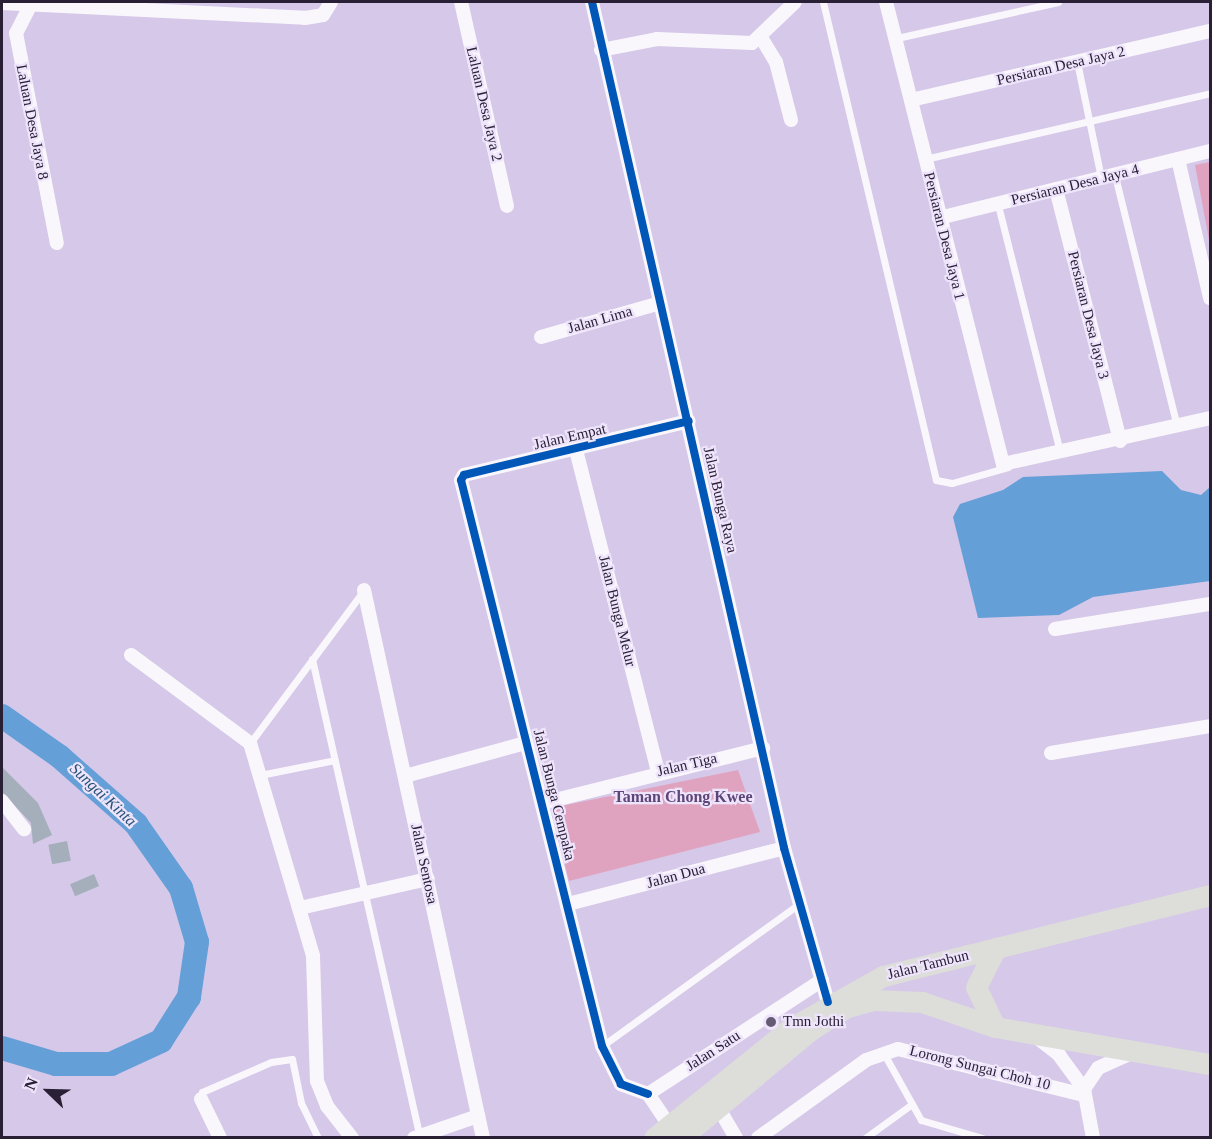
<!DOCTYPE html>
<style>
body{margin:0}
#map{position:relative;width:1212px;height:1139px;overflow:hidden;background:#d6c8e8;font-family:Georgia,serif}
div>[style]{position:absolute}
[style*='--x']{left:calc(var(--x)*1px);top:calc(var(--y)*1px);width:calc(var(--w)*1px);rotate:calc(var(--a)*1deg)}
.green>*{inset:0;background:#e0a3bf}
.water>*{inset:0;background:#649fd8}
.river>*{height:24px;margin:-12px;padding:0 12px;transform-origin:12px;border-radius:12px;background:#649fd8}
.building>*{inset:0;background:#a4afbb;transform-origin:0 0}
.lane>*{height:7px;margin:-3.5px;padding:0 3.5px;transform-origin:3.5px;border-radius:3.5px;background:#f9f7fc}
.street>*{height:14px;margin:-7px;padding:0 7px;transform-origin:7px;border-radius:7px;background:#f9f7fc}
.primary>*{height:21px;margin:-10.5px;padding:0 10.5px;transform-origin:10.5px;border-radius:10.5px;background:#ddddda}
.cycleway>*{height:8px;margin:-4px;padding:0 4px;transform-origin:4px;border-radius:4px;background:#0057b8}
.dots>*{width:16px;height:16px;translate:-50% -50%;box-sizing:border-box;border:3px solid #eee4fb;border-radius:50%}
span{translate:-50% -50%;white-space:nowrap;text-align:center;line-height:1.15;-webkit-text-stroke:4.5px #eee4fb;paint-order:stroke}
.street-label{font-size:15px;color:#2a2036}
.poi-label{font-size:15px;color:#2a2036}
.left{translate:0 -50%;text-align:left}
.water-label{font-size:16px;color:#235175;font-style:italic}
.neighbourhood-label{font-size:16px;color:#5d4577;font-weight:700}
.frame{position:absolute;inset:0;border:3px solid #2a2036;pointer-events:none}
.north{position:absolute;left:18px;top:1061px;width:60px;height:60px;-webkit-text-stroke:4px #eee4fb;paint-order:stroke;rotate:293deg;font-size:16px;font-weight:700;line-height:24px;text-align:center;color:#2a2036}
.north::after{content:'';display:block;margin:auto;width:21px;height:27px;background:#2a2036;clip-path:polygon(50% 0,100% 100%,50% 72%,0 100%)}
</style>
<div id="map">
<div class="green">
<i style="clip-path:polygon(1210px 162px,1210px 245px,1195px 165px)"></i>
<i style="clip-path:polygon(738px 770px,760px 832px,569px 881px,551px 808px)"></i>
</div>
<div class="water">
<i style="clip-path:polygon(1162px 471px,1181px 490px,1201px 495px,1210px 487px,1210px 581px,1093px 597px,1059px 615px,978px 618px,953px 517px,960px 504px,1003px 490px,1023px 477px)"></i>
</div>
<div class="river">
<i style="--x:2;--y:716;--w:70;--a:35.1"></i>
<i style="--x:59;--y:756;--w:103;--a:41.4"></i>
<i style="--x:136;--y:824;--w:78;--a:54.9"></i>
<i style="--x:181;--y:888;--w:56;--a:73.5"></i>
<i style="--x:197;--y:942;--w:56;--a:98.3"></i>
<i style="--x:189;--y:997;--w:52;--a:122.5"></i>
<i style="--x:161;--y:1041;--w:55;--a:155.3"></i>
<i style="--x:111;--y:1064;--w:55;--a:180"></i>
<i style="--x:56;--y:1064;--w:56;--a:-163.5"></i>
</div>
<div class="building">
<i style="clip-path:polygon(2px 767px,38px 803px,52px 835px,33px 844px,31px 823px,2px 792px)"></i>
<i style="left:67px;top:841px;width:20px;height:19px;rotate:79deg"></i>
<i style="left:94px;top:874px;width:13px;height:26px;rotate:67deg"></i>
</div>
<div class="lane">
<i style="--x:823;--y:2;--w:491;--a:76.7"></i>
<i style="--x:936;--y:480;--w:16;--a:11"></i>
<i style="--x:952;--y:483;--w:58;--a:-15.9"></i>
<i style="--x:897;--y:38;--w:165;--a:-12.6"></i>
<i style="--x:1077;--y:62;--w:118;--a:78.3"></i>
<i style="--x:925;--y:159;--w:293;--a:-13"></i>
<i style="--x:1115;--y:176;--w:258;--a:76.1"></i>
<i style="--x:998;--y:205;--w:254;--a:75.9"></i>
<i style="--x:312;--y:659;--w:488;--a:77.3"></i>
<i style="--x:250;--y:743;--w:191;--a:-53.3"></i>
<i style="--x:260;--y:775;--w:76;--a:-11.3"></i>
<i style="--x:602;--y:1046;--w:243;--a:-35.8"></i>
<i style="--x:883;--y:1052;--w:78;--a:60.8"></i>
<i style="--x:921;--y:1120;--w:64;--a:16.4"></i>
<i style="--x:201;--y:1099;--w:7;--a:-82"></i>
<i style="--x:202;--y:1092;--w:75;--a:-23.5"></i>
<i style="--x:271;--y:1062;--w:21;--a:-8"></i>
<i style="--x:292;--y:1059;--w:45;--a:78.4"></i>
<i style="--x:301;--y:1103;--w:39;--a:64"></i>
<i style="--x:865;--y:1138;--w:58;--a:-35.9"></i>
</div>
<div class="street">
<i style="--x:461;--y:2;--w:209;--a:77.3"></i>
<i style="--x:592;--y:2;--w:868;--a:77.21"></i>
<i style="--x:784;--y:848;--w:160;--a:74.1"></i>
<i style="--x:886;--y:2;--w:477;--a:75.8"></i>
<i style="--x:1003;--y:464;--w:212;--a:-12.5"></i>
<i style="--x:2;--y:3;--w:303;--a:2.8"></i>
<i style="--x:305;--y:18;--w:18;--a:-9"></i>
<i style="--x:323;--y:15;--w:15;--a:-58"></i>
<i style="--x:31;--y:4;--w:33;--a:117"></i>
<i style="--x:16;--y:33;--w:214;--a:79"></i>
<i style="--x:762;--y:39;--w:27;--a:59"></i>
<i style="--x:776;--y:62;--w:60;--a:75.5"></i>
<i style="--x:601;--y:50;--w:57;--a:-11.1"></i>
<i style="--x:657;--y:39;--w:95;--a:2.4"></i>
<i style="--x:752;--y:43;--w:59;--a:-43.6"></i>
<i style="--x:911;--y:100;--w:307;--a:-13"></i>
<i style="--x:1178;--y:159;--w:143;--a:77"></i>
<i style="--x:1056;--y:189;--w:260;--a:75.7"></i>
<i style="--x:939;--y:218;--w:279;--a:-13.9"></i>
<i style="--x:541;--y:337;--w:124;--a:-15.9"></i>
<i style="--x:576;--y:450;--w:332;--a:75.7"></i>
<i style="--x:364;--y:590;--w:561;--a:77.75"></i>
<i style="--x:1055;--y:629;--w:157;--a:-9.2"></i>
<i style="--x:131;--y:655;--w:148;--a:36.5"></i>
<i style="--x:250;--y:743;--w:222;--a:73.5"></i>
<i style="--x:313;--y:956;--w:125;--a:88.2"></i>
<i style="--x:317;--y:1081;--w:27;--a:68"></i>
<i style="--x:327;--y:1106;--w:41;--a:52"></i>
<i style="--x:1051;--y:753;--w:161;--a:-9.6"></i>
<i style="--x:405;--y:776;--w:125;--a:-15.3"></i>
<i style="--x:2;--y:801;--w:36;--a:52"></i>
<i style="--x:543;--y:803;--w:227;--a:-14"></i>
<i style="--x:568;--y:904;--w:223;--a:-14.5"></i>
<i style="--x:300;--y:908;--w:131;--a:-12.8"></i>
<i style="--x:1035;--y:1036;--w:31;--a:38"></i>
<i style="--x:1059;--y:1055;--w:42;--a:53.7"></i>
<i style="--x:648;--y:1094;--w:29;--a:-160"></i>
<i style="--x:621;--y:1084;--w:42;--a:-116.6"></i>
<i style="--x:602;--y:1046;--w:583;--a:-103.99"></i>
<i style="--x:461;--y:480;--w:6;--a:-59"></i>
<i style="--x:464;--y:475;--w:231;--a:-13.5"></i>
<i style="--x:201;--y:1099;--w:43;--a:64"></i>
<i style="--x:714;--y:1100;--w:44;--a:59.9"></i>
<i style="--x:673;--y:1131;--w:45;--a:-124"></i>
<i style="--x:648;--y:1094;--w:208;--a:-33.2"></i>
<i style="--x:414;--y:1138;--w:68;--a:-19"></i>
<i style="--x:758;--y:1138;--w:133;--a:-35.8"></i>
<i style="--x:866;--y:1060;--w:34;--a:-19"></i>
<i style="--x:898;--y:1049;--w:192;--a:13.9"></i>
<i style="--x:1093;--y:1138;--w:50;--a:-100.4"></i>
<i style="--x:1084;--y:1089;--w:25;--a:-56"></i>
<i style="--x:1098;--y:1068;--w:39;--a:-24"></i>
</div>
<div class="primary">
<i style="--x:995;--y:1027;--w:44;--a:-115.4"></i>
<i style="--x:976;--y:987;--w:44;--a:-62.9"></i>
<i style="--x:654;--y:1138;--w:174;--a:-38.9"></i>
<i style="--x:789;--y:1029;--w:108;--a:-29.4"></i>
<i style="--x:883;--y:976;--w:337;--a:-13.9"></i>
<i style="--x:681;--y:1138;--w:170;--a:-39.8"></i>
<i style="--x:812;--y:1029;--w:41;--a:-32.2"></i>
<i style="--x:847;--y:1007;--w:28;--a:-15"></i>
<i style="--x:874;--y:1000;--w:48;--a:2.4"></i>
<i style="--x:922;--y:1002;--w:77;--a:18.9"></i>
<i style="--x:995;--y:1027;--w:218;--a:9.8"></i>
</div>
<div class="cycleway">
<i style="--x:592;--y:2;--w:868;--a:77.21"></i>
<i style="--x:784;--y:848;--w:160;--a:74.1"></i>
<i style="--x:648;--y:1094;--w:29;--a:-160"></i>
<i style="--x:621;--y:1084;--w:42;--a:-116.6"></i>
<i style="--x:602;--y:1046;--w:583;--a:-103.99"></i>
<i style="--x:461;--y:480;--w:6;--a:-59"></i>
<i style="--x:464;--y:475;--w:231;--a:-13.5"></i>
</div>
<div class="dots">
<i style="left:771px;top:1022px;background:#665b74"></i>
</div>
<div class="street-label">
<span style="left:1061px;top:66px;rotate:-13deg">Persiaran Desa Jaya 2</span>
<span style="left:484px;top:104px;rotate:77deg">Laluan Desa Jaya 2</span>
<span style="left:32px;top:122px;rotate:79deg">Laluan Desa Jaya 8</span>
<span style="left:1075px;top:185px;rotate:-14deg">Persiaran Desa Jaya 4</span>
<span style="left:944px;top:236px;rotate:76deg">Persiaran Desa Jaya 1</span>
<span style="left:1088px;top:315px;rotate:76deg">Persiaran Desa Jaya 3</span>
<span style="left:600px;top:320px;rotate:-16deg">Jalan Lima</span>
<span style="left:570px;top:437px;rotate:-13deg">Jalan Empat</span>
<span style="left:720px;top:500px;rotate:77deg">Jalan Bunga Raya</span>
<span style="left:617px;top:611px;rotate:76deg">Jalan Bunga Melur</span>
<span style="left:687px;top:765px;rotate:-13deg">Jalan Tiga</span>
<span style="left:554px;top:795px;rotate:76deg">Jalan Bunga Cempaka</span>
<span style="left:424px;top:864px;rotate:78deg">Jalan Sentosa</span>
<span style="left:676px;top:876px;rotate:-15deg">Jalan Dua</span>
<span style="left:928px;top:965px;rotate:-14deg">Jalan Tambun</span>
<span style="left:713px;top:1051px;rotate:-33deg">Jalan Satu</span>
<span style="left:980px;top:1068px;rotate:14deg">Lorong Sungai Choh 10</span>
</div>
<div class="poi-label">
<span class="left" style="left:783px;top:1022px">Tmn Jothi</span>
</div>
<div class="water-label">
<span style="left:103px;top:795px;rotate:43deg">Sungai Kinta</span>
</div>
<div class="neighbourhood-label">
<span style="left:683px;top:797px">Taman Chong Kwee</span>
</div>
<div class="frame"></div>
<div class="north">N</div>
</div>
